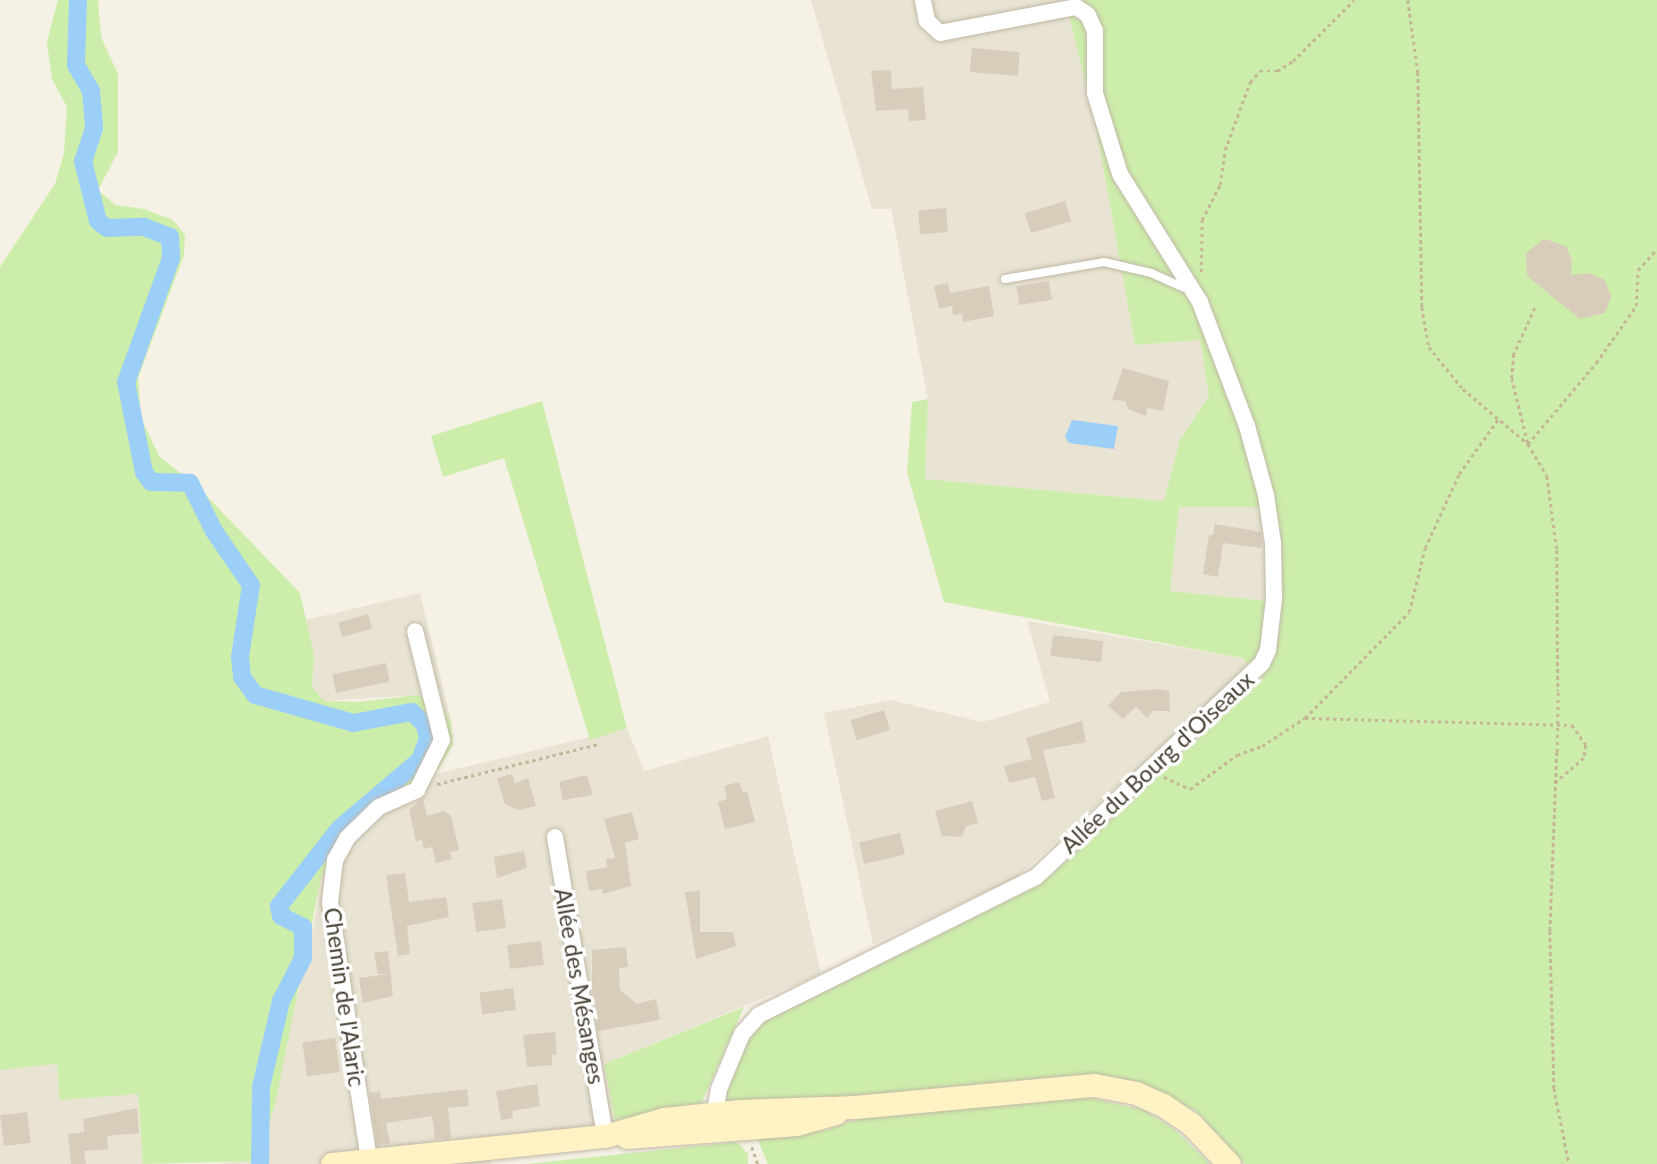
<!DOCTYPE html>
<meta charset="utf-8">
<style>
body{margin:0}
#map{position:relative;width:1657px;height:1164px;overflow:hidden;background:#f5f1e5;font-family:Lato,sans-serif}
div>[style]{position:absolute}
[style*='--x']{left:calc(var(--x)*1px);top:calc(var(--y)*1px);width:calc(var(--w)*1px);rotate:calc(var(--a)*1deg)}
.residential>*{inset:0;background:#e9e3d3}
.green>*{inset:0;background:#cdeeaa}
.water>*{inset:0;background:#9bcff8}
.canal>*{height:18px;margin:-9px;padding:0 9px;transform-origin:9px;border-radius:9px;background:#9bcff8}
.building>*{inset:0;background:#d8cdba;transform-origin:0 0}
.path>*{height:2.5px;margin-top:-1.25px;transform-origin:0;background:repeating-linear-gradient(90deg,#c5b697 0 3.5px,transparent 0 7px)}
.roads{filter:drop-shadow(0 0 2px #c1b9a7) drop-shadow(0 0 2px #c1b9a7)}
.lane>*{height:8px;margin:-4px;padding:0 4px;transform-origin:4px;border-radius:4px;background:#fff}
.street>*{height:16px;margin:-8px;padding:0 8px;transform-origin:8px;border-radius:8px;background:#fff}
.secondary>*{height:23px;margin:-11.5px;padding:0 11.5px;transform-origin:11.5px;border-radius:11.5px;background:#fff3c5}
.path-bridge>*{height:2.5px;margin-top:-1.25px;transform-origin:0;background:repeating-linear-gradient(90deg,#c5b697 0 3.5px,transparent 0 7px)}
span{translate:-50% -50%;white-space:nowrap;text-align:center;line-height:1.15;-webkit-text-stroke:7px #fff;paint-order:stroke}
.street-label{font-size:23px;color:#484134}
</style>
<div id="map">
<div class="residential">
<i style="clip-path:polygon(811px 0,1065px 0,1094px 116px,1135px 345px,1200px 340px,1209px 396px,1180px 440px,1164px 501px,925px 479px,928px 399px,891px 209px,872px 209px)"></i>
<i style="clip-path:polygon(1179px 506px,1264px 507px,1268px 601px,1170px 591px)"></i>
<i style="clip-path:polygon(420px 593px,451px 721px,438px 703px,417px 695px,324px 701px,312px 687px,314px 655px,306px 620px)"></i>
<i style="clip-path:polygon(1027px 621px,1242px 658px,1250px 666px,1016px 878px,873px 944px,824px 713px,891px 700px,982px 722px,1050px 702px)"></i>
<i style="clip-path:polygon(627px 728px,644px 771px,768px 736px,821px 974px,604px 1064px,619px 1143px,489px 1156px,491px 1164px,215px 1164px,267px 1158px,265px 1137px,313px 929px,321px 878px,356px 818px,432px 775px)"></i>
<i style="clip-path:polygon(57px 1064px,61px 1099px,138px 1094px,143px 1164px,0 1164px,0 1070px)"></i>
</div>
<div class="green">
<i style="clip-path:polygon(58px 0,98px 0,101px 37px,118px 74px,118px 152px,98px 190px,115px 205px,144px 209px,173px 220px,185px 235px,184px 255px,138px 378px,141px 418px,159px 456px,200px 489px,300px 593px,314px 655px,312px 687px,324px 701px,359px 702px,417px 695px,438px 703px,451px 721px,453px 745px,440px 766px,432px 775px,356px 818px,321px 878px,276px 1100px,265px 1137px,253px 1135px,254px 1161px,143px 1164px,138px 1094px,60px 1100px,57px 1064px,0 1070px,0 267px,55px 184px,64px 153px,67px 107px,52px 79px,47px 42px)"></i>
<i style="clip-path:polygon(evenodd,1065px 0,1657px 0,1657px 1164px,1245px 1164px,1196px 1111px,1155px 1090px,1107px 1076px,1066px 1076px,727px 1108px,727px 1092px,751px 1031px,767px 1018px,1048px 878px,1263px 679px,1242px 658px,944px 602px,907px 472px,912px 402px,928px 399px,925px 479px,1164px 501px,1180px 440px,1209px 396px,1200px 340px,1135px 345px,1094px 116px,1065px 0,1179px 507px,1264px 507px,1268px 601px,1170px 591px,1179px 507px)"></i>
<i style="clip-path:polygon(542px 401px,627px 728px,590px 740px,504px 458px,443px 477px,431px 436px)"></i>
<i style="clip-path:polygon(744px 1007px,700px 1106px,615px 1120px,604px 1064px)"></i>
<i style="clip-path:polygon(1077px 1095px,1144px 1110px,1174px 1129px,1210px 1164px,768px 1164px,757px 1138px,827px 1130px,860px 1118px)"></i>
<i style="clip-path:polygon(737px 1142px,748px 1154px,748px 1164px,526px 1164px)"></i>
</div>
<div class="water">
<i style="clip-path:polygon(1072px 420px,1118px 426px,1114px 449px,1069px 443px,1065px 437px)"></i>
</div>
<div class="canal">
<i style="--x:78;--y:0;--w:65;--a:91.8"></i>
<i style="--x:76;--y:65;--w:30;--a:60"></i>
<i style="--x:91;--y:91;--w:37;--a:85"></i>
<i style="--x:94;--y:128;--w:35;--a:108"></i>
<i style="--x:83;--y:161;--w:62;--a:76"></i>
<i style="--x:98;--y:221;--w:11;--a:38"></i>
<i style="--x:107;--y:228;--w:37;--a:-2"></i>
<i style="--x:144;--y:227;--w:28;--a:21"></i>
<i style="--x:170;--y:237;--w:21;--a:87"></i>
<i style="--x:171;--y:258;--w:132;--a:109.9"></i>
<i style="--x:126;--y:382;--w:92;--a:78.7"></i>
<i style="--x:144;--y:472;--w:12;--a:55"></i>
<i style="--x:151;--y:482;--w:39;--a:1"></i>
<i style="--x:190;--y:483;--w:54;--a:63.4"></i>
<i style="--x:214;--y:531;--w:65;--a:55.6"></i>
<i style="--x:251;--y:585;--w:73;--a:98.7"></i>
<i style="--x:240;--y:657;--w:20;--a:84"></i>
<i style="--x:242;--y:677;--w:22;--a:54"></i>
<i style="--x:255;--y:695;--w:102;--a:15.9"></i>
<i style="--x:353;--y:723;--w:60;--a:-10.6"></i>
<i style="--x:412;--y:712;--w:18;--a:45"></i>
<i style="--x:425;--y:725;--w:14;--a:78"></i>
<i style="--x:428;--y:739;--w:22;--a:111"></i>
<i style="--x:420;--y:760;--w:106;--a:139.6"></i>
<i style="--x:339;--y:829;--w:98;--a:127.9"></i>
<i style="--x:279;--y:906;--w:10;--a:79"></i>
<i style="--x:281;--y:916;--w:25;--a:27"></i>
<i style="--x:303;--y:927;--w:31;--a:90"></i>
<i style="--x:303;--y:958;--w:48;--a:117.1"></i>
<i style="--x:281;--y:1001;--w:88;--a:103.1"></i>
<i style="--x:261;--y:1087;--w:77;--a:90.7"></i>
</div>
<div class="building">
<i style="left:972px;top:48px;width:48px;height:24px;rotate:5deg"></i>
<i style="clip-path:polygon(891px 70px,892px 89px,923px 87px,926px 120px,909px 121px,908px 109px,876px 111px,871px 71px)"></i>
<i style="left:1065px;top:201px;width:21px;height:42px;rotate:73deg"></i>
<i style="left:946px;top:208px;width:24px;height:28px;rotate:85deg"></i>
<i style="clip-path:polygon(1544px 239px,1566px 246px,1572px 261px,1571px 275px,1589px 273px,1605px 280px,1611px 297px,1605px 313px,1580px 319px,1527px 276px,1526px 253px)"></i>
<i style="left:1049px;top:281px;width:19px;height:33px;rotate:81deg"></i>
<i style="clip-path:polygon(948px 283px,950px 293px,989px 286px,994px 316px,963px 322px,962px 314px,953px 315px,952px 306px,939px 309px,934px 286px)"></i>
<i style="clip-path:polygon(1123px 368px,1169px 381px,1163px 411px,1147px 408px,1146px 416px,1128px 409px,1125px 401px,1112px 400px)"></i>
<i style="clip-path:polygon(1215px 524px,1261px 532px,1262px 542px,1261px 548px,1223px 543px,1218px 577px,1203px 574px,1209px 535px,1213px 535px)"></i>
<i style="left:368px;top:614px;width:15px;height:31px;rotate:74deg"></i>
<i style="left:1053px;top:635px;width:51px;height:21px;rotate:7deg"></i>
<i style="left:386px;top:663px;width:19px;height:55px;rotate:78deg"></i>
<i style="clip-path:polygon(1157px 689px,1169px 691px,1170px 711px,1153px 711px,1147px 718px,1136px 707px,1123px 719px,1108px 706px,1121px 692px)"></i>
<i style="left:884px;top:710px;width:21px;height:35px;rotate:73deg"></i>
<i style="clip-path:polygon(1082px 721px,1086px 742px,1043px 750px,1055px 798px,1042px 801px,1035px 777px,1009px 783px,1004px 766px,1032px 759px,1026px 738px)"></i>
<i style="clip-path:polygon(512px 774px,515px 783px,528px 778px,536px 806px,519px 810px,505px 804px,497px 778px)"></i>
<i style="clip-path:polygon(587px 775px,593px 795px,563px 800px,559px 782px)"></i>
<i style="clip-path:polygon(739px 782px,743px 792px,747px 791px,755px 822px,725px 829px,718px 802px,727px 799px,724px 786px)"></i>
<i style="clip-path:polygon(423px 798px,427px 816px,444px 811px,451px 816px,459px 850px,450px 852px,452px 859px,436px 863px,432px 847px,424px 849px,422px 840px,416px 841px,409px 810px)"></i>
<i style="clip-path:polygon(972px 801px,978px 823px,966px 826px,962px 837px,942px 836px,935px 811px)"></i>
<i style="clip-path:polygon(632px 812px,639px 839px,625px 843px,631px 886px,603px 894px,602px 889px,589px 891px,586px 871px,607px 867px,606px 859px,615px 858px,604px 819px)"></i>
<i style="left:900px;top:833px;width:22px;height:42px;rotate:77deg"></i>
<i style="clip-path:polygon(524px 851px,527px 868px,497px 878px,494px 857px)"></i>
<i style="clip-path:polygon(405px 873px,409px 902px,446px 897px,449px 917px,407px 926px,410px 954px,398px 956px,386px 875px)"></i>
<i style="clip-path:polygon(700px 891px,700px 932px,733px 932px,736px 946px,696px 959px,685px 892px)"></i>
<i style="left:502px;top:899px;width:29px;height:30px;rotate:82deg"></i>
<i style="left:541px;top:941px;width:24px;height:34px;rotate:83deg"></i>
<i style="clip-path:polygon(626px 947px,628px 967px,619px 968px,620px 990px,637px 1004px,656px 999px,660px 1020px,598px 1031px,592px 992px,592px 950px)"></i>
<i style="clip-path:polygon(388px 951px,393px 996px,363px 1003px,359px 978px,389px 974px,378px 974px,374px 953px)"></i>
<i style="left:513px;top:988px;width:22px;height:34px;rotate:82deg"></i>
<i style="clip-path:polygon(555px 1032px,557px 1054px,552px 1055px,552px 1065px,527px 1067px,523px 1035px)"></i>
<i style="left:335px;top:1038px;width:34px;height:33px;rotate:82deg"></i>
<i style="clip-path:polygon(537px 1084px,540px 1106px,512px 1111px,513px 1118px,501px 1120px,496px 1091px)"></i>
<i style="clip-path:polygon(467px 1089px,469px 1106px,448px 1108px,451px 1138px,435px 1139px,432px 1116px,386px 1123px,390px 1144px,377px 1145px,370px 1093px,380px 1091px,381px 1099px)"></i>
<i style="clip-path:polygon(137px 1108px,139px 1133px,107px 1136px,108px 1149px,84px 1151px,86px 1164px,71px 1164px,68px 1134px,84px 1132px,83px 1119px)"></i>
<i style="left:27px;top:1112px;width:31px;height:27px;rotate:83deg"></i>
</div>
<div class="path">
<i style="--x:1408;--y:0;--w:73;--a:82.1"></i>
<i style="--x:1418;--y:72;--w:235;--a:89"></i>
<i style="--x:1422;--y:307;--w:41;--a:80.1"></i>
<i style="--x:1429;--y:347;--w:54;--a:51"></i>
<i style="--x:1463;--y:389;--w:85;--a:40.2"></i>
<i style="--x:1528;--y:444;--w:106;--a:-50"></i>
<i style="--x:1596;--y:363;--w:70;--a:-54.9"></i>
<i style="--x:1636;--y:306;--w:36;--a:-87"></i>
<i style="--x:1638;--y:270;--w:28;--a:-48"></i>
<i style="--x:1201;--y:272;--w:52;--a:-88.9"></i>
<i style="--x:1202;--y:220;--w:39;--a:-63"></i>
<i style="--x:1220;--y:185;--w:35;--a:-82"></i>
<i style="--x:1225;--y:150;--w:72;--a:-69.8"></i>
<i style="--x:1250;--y:82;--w:15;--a:-48"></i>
<i style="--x:1260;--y:71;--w:17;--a:0"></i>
<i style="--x:1277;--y:71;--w:19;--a:-32"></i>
<i style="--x:1293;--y:61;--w:86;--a:-45"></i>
<i style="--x:1535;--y:308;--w:51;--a:114.5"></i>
<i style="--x:1514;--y:354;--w:24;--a:95"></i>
<i style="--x:1512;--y:378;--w:68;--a:76.4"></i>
<i style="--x:1528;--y:444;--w:37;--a:59"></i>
<i style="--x:1547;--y:476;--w:75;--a:82.3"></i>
<i style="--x:1557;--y:550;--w:141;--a:89.6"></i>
<i style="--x:1305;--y:718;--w:148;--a:-45.5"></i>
<i style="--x:1409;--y:612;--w:66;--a:-76"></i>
<i style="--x:1425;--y:548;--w:81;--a:-65.3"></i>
<i style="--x:1459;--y:474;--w:69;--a:-54.5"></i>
<i style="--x:1557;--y:752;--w:179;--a:92.2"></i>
<i style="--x:1550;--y:931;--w:157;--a:88.5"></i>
<i style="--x:1554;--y:1088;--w:77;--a:78.8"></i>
<i style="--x:1164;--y:777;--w:29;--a:25"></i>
<i style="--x:1190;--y:789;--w:58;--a:-35.9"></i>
<i style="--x:1237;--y:755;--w:27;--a:-20"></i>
<i style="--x:1262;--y:746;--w:51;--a:-33.1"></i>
<i style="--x:1305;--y:718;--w:267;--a:1.5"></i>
<i style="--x:1572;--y:725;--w:24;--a:55"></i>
<i style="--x:1586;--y:745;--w:13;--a:99"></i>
<i style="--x:1584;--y:758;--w:38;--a:139"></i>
<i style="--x:437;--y:784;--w:167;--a:-13.9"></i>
<i style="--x:752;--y:1147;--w:18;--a:71"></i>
</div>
<div class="roads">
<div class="lane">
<i style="--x:1005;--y:279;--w:100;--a:-9.7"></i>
<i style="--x:1104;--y:262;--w:48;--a:13.2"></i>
<i style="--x:1151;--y:273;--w:37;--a:24"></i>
</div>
<div class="street">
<i style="--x:555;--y:837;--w:303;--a:80.5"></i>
<i style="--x:713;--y:1123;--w:35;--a:-80"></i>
<i style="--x:719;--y:1089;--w:60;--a:-67.3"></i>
<i style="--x:742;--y:1034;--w:25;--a:-48"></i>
<i style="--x:759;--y:1015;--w:309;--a:-26.5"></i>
<i style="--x:1036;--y:877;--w:311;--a:-43.4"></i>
<i style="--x:1262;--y:663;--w:14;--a:-65"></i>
<i style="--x:1268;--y:650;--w:51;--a:-83.3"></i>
<i style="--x:1274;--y:599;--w:56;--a:-91"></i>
<i style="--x:1273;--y:543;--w:49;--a:-98.3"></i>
<i style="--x:1266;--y:495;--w:72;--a:-105.4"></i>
<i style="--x:1247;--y:426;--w:133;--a:-110.8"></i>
<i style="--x:1200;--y:302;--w:151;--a:-122"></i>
<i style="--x:1120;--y:174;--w:85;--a:-107.2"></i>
<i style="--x:1095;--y:93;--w:62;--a:-90"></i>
<i style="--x:1095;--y:31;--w:17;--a:-114"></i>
<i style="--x:1088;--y:15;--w:14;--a:-146"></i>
<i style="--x:1076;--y:7;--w:138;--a:169.2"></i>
<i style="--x:940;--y:33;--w:18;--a:-137"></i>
<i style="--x:927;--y:21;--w:21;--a:-101"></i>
<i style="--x:369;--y:1160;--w:261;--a:-98.6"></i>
<i style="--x:330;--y:902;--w:42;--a:-83.2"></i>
<i style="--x:335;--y:860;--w:26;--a:-61"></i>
<i style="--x:348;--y:837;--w:43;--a:-44.1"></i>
<i style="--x:379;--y:807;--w:42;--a:-24.1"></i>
<i style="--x:417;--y:790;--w:56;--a:-63.4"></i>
<i style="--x:442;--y:740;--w:112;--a:-103.9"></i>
</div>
<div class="secondary">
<i style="--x:627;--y:1137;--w:170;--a:-4.4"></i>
<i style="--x:797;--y:1124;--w:40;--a:-16"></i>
<i style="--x:332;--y:1164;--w:274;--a:-5.9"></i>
<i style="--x:605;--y:1136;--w:61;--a:-16.1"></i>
<i style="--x:664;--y:1119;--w:76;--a:-6"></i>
<i style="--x:740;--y:1111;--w:115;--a:-2"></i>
<i style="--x:855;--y:1107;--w:240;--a:-5.3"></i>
<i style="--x:1094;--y:1085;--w:43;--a:10.8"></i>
<i style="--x:1136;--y:1093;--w:30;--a:24"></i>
<i style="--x:1163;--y:1105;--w:34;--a:34"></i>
<i style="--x:1191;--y:1124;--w:55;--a:46.5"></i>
</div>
</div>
<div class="path-bridge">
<i style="--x:1557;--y:752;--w:61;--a:-89.1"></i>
</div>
<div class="street-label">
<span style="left:1157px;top:762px;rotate:-43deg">Allée du Bourg d'Oiseaux</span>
<span style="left:580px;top:986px;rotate:80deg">Allée des Mésanges</span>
<span style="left:345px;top:997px;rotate:82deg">Chemin de l'Alaric</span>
</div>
</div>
